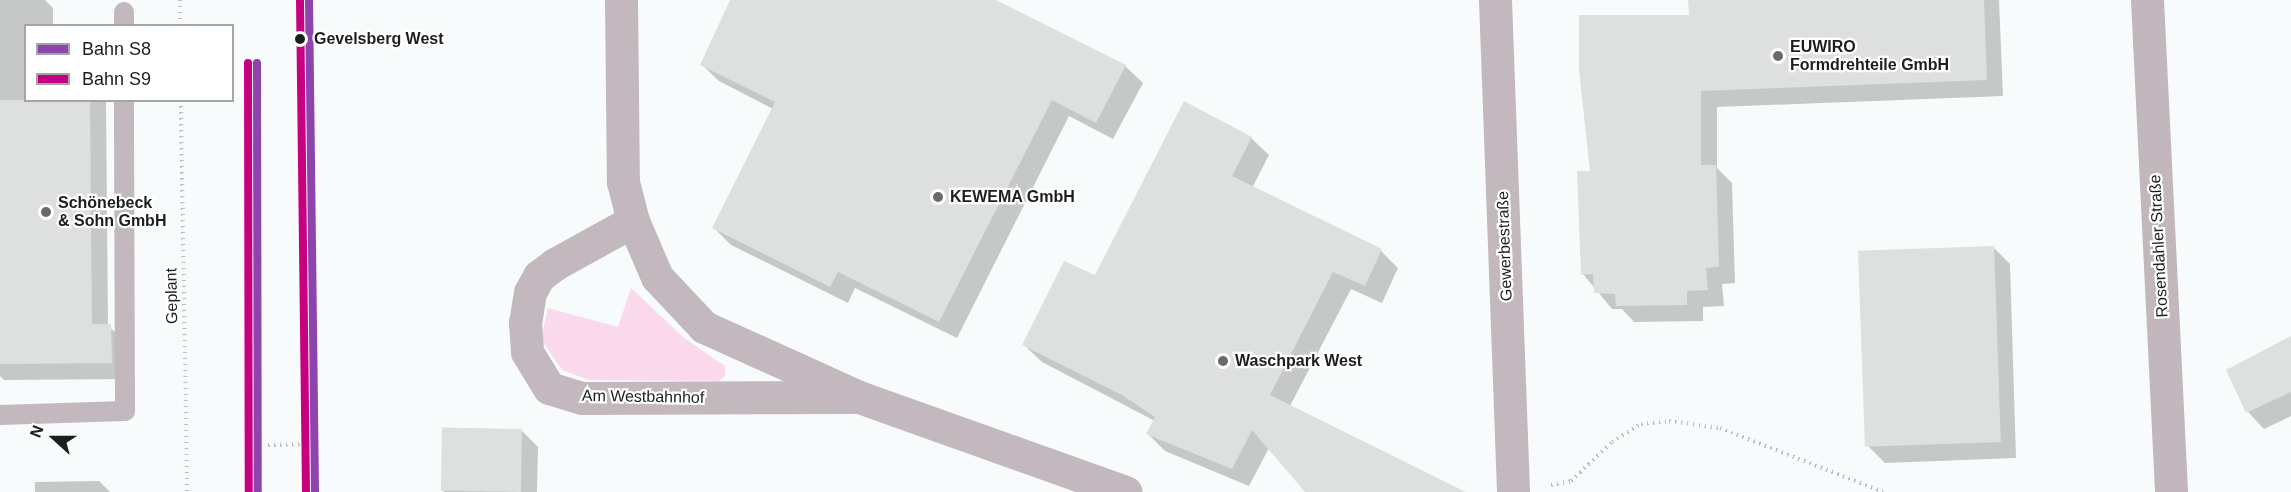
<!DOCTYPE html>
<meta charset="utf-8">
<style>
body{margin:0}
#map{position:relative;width:2291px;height:492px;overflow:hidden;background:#f8fbfb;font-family:Helvetica,sans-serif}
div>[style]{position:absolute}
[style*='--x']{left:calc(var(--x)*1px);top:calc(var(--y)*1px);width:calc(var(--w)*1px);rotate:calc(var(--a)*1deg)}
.green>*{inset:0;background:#fad9ec}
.shadow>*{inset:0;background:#0003}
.building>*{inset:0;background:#dee0e0;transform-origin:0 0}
.path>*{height:4px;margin-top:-2px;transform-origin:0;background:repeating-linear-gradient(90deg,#c1babf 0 1.5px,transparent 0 6px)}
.service>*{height:20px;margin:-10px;padding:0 10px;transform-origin:10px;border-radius:10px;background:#c2b8be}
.minor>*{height:33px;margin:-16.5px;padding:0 16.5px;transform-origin:16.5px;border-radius:16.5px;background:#c2b8be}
.secondary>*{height:33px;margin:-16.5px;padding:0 16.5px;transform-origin:16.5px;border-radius:16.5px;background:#c1b7bd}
.rail-1>*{height:8px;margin:-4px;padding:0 4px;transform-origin:4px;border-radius:4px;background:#8e44ad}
.rail-2>*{height:8px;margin:-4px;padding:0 4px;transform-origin:4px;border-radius:4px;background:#c7007f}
.dots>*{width:16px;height:16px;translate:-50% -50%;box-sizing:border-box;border:3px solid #fff;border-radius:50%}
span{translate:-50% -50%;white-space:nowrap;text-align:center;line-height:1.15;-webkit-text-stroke:4.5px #fff;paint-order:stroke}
.stop-label{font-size:16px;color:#1c1e1e;font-weight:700}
.left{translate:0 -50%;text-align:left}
.poi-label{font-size:16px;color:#1c1e1e;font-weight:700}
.street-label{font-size:16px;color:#1c1e1e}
.legend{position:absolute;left:24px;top:24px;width:210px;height:78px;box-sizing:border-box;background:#fff;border:2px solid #a4a5a5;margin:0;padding:8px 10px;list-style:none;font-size:18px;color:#1c1e1e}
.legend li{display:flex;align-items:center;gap:12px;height:30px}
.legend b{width:30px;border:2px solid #a4a5a5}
.north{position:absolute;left:24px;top:408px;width:60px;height:60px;-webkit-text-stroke:4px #fff;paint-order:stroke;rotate:291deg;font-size:16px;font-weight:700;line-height:24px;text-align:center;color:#1c1e1e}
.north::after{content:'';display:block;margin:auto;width:21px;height:27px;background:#1c1e1e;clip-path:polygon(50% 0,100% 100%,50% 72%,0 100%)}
</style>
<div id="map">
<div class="green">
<i style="clip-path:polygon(631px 288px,684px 338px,725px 366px,725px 376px,719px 381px,589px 380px,562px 370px,541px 339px,548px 308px,618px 327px)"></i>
</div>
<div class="shadow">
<i style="clip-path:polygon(0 0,45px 0,53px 8px,53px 26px,26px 26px,26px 100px,106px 100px,108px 326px,127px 342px,128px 379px,4px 380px,0 376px)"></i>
<i style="clip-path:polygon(792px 0,993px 0,1125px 66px,1143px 83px,1113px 139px,1069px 116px,957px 338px,855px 288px,848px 303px,731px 245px,713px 227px,773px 109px,719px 81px,701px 64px)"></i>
<i style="clip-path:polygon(1690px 0,1999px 0,2003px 96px,1717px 107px,1717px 168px,1732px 183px,1735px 283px,1722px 284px,1724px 306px,1703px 307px,1703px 321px,1634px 322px,1622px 309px,1612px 309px,1583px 274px,1592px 173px,1690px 17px)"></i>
<i style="clip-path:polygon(1251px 138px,1269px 155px,1252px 188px,1381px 251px,1398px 268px,1382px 303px,1351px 289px,1290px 406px,1446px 492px,1307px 492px,1269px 448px,1249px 486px,1165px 451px,1148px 434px,1155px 421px,1042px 362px,1024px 345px)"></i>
<i style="clip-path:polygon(1993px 247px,2010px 264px,2016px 458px,1885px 463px,1868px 446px)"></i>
<i style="clip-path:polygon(2291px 338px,2291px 416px,2264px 429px,2248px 412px,2228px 370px)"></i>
<i style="clip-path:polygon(521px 430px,538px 447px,537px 492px,443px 492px)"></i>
<i style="clip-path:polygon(99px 481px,110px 492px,35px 492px,35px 482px)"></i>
</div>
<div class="building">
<i style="clip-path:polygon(730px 0,996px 0,1126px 65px,1096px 123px,1052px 100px,939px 322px,838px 272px,830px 287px,712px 228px,775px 102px,700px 65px)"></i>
<i style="clip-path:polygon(1688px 0,1984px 0,1987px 80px,1701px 91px,1701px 165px,1716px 165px,1719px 267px,1706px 268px,1708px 290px,1687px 291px,1687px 305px,1616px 306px,1615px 294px,1594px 293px,1593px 274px,1581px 275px,1577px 171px,1590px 171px,1579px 70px,1579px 15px,1689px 15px)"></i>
<i style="clip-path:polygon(0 100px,90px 100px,92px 324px,111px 324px,112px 363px,0 364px)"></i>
<i style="clip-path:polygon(1184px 101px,1252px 137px,1232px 176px,1382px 249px,1365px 286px,1333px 272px,1270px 395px,1466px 492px,1305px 492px,1252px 430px,1232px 469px,1146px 434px,1155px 417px,1122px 395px,1022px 345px,1064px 261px,1095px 275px)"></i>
<i style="left:1994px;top:246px;width:196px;height:136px;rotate:88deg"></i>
<i style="clip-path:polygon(2291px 336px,2291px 392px,2246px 413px,2226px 370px)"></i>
<i style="left:522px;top:429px;width:63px;height:80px;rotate:91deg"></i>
</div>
<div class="path">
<i style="--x:180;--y:0;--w:26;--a:90"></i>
<i style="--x:181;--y:100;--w:392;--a:89.1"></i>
<i style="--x:268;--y:445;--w:38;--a:-2"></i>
<i style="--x:1551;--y:485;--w:20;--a:-11"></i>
<i style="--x:1571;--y:481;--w:57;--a:-43.6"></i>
<i style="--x:1612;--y:442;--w:34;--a:-32"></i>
<i style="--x:1641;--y:424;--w:28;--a:-6"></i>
<i style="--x:1669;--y:421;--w:51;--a:7.8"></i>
<i style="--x:1720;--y:428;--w:175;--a:21.4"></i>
</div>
<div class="service">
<i style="--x:124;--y:12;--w:14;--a:90"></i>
<i style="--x:0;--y:415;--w:125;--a:-1.8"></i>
<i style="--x:125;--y:411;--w:311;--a:-90.2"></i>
</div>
<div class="minor">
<i style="--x:621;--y:0;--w:182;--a:89.4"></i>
<i style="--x:623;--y:182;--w:40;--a:75.6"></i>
<i style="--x:633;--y:221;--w:61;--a:66.8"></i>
<i style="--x:657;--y:277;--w:69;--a:46.8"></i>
<i style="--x:704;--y:327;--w:170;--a:24.3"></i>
<i style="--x:859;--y:397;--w:283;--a:19.6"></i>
<i style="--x:1495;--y:0;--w:492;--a:87.9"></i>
<i style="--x:633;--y:221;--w:89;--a:151.1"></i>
<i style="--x:555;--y:264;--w:20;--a:143"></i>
<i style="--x:539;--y:276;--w:18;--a:119"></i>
<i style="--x:530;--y:292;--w:30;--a:99"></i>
<i style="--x:525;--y:322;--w:30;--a:86"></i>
<i style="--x:527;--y:352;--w:42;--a:58.6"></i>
<i style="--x:549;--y:388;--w:34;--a:17"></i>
<i style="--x:582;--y:398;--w:269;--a:-0.2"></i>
</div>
<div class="secondary">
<i style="--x:2147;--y:0;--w:493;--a:87.2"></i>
</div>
<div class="rail-1">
<i style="--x:309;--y:0;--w:492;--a:89.3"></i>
<i style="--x:257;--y:63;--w:429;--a:89.9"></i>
</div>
<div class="rail-2">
<i style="--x:300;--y:0;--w:492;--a:89.3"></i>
<i style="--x:248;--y:63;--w:429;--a:89.9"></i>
</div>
<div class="dots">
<i style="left:300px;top:39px;background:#1c1e1e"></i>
<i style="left:1778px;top:56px;background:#696b6b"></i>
<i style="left:938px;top:197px;background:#696b6b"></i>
<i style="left:46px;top:212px;background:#696b6b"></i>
<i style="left:1223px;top:361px;background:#696b6b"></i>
</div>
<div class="stop-label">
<span class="left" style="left:314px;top:39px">Gevelsberg West</span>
</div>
<div class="poi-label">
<span class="left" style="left:1790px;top:56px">EUWIRO<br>Formdrehteile GmbH</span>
<span class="left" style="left:950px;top:197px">KEWEMA GmbH</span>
<span class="left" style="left:58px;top:212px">Schönebeck<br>&amp; Sohn GmbH</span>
<span class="left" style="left:1235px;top:361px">Waschpark West</span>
</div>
<div class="street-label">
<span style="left:1505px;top:246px;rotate:-92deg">Gewerbestraße</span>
<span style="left:2159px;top:246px;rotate:-93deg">Rosendahler Straße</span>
<span style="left:172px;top:296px;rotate:-91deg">Geplant</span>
<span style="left:643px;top:397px;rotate:1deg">Am Westbahnhof</span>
</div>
<ul class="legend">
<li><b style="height:8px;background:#8e44ad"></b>Bahn S8</li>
<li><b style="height:8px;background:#c7007f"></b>Bahn S9</li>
</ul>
<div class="north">N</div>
</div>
